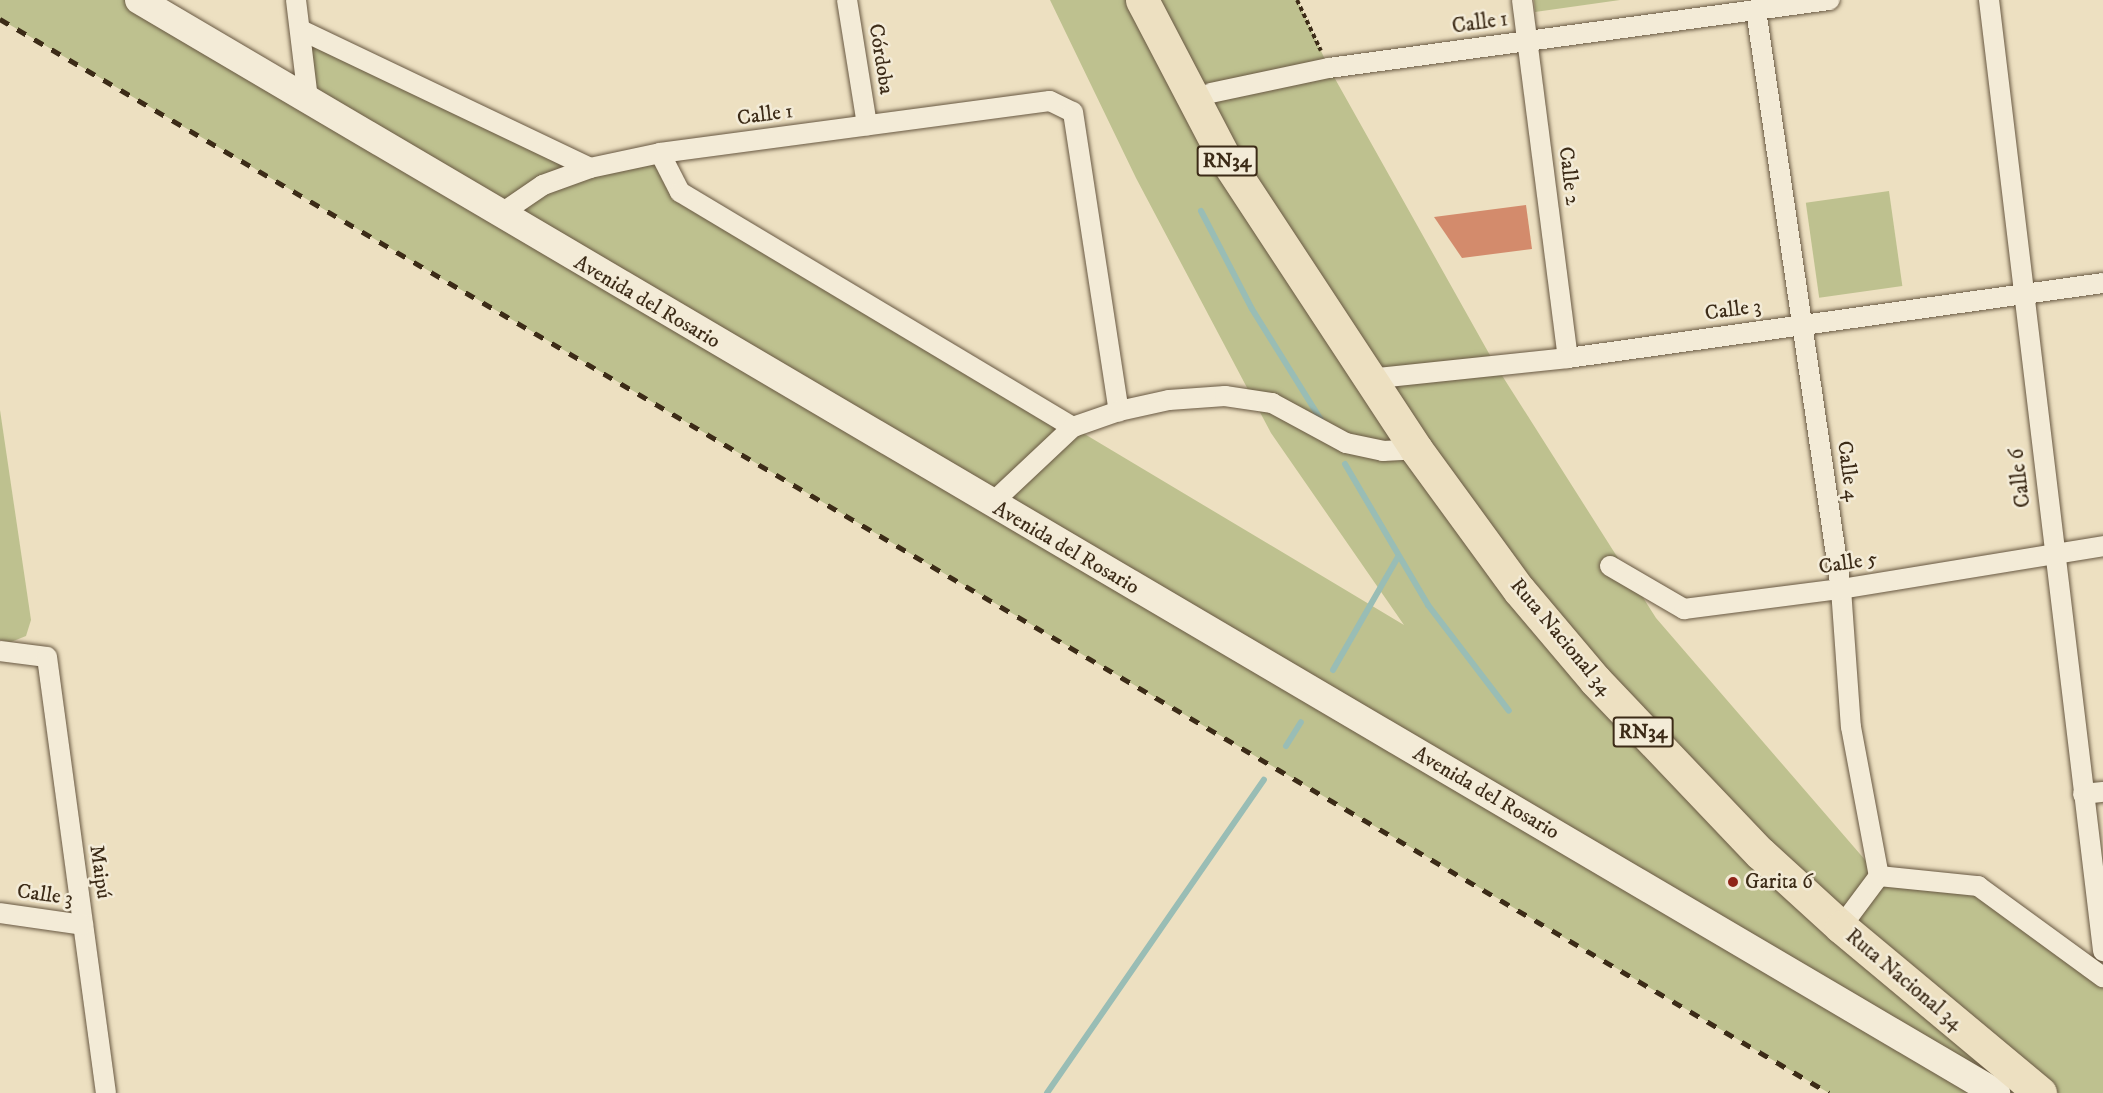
<!DOCTYPE html>
<meta charset="utf-8">
<style>
body{margin:0}
#map{position:relative;width:2103px;height:1093px;overflow:hidden;background:#ede0c1;font-family:"IM FELL DW Pica",serif}
div>[style]{position:absolute}
[style*='--x']{left:calc(var(--x)*1px);top:calc(var(--y)*1px);width:calc(var(--w)*1px);rotate:calc(var(--a)*1deg)}
.green>*{inset:0;background:#bec18f;transform-origin:0 0}
.stream>*{height:6px;margin:-3px;padding:0 3px;transform-origin:3px;border-radius:3px;background:#99bdb5}
.building>*{inset:0;background:#d38b6c}
.path>*{height:4px;margin-top:-2px;transform-origin:0;background:repeating-linear-gradient(90deg,#3c2b17 0 4.5px,transparent 0 7.5px)}
.roads{filter:drop-shadow(0 0 2px #685842) drop-shadow(0 0 2px #685842)}
.minor>*{height:20px;margin:-10px;padding:0 10px;transform-origin:10px;border-radius:10px;background:#f3ebd7}
.secondary>*{height:28px;margin:-14px;padding:0 14px;transform-origin:14px;border-radius:14px;background:#f3ebd7}
.trunk>*{height:33px;margin:-16.5px;padding:0 16.5px;transform-origin:16.5px;border-radius:16.5px;background:#ede0c1}
.rail>*{height:4.5px;margin-top:-2.25px;transform-origin:0;background:repeating-linear-gradient(90deg,#3c2b17 0 10px,transparent 0 20px)}
.dots>*{width:16px;height:16px;translate:-50% -50%;box-sizing:border-box;border:3px solid #f3ebd7;border-radius:50%}
span{translate:-50% -50%;white-space:nowrap;text-align:center;line-height:1.15;-webkit-text-stroke:5px #f3ebd7;paint-order:stroke}
.shield-label span{padding:2px 4px;background:#f3ebd7;border:2px solid;border-radius:4px;-webkit-text-stroke-width:0}
.shield-label{font-size:20px;color:#3c2b17;font-weight:700}
.street-label{font-size:21px;color:#3c2b17}
.poi-label{font-size:21px;color:#3c2b17}
.left{translate:0 -50%;text-align:left}
</style>
<div id="map">
<div class="green">
<i style="clip-path:polygon(0 0,139px 0,308px 99px,301px 30px,590px 168px,660px 153px,680px 192px,1404px 625px,1271px 433px,1136px 178px,1050px 0,1297px 0,1329px 68px,1496px 366px,1656px 618px,1879px 876px,1978px 886px,2103px 977px,2103px 1093px,1829px 1093px,0 19px)"></i>
<i style="clip-path:polygon(1534px 0,1620px 0,1535px 12px)"></i>
<i style="left:1889px;top:191px;width:96px;height:84px;rotate:82deg"></i>
<i style="clip-path:polygon(0 410px,31px 620px,26px 636px,11px 642px,0 640px)"></i>
</div>
<div class="stream">
<i style="--x:1201;--y:211;--w:110;--a:62.5"></i>
<i style="--x:1252;--y:309;--w:131;--a:58.1"></i>
<i style="--x:1345;--y:464;--w:164;--a:59.5"></i>
<i style="--x:1428;--y:605;--w:133;--a:52.6"></i>
<i style="--x:1333;--y:670;--w:130;--a:-60.1"></i>
<i style="--x:1286;--y:746;--w:28;--a:-58"></i>
<i style="--x:1047;--y:1093;--w:381;--a:-55.3"></i>
</div>
<div class="building">
<i style="clip-path:polygon(1526px 205px,1532px 249px,1462px 258px,1434px 217px)"></i>
</div>
<div class="path">
<i style="--x:1297;--y:0;--w:56;--a:64.8"></i>
</div>
<div class="roads">
<div class="minor">
<i style="--x:296;--y:0;--w:100;--a:83.1"></i>
<i style="--x:847;--y:0;--w:127;--a:80.9"></i>
<i style="--x:1522;--y:0;--w:361;--a:82.7"></i>
<i style="--x:1989;--y:0;--w:958;--a:83.16"></i>
<i style="--x:1756;--y:10;--w:585;--a:81.65"></i>
<i style="--x:1841;--y:589;--w:138;--a:85.9"></i>
<i style="--x:1851;--y:727;--w:152;--a:79.4"></i>
<i style="--x:1879;--y:876;--w:64;--a:126.7"></i>
<i style="--x:301;--y:30;--w:320;--a:25.5"></i>
<i style="--x:1211;--y:93;--w:121;--a:-12"></i>
<i style="--x:1329;--y:68;--w:505;--a:-7.74"></i>
<i style="--x:660;--y:153;--w:44;--a:62.9"></i>
<i style="--x:680;--y:192;--w:458;--a:30.9"></i>
<i style="--x:499;--y:215;--w:53;--a:-34.3"></i>
<i style="--x:543;--y:185;--w:50;--a:-19.9"></i>
<i style="--x:590;--y:168;--w:72;--a:-12.1"></i>
<i style="--x:660;--y:153;--w:393;--a:-7.6"></i>
<i style="--x:1050;--y:101;--w:25;--a:26"></i>
<i style="--x:1073;--y:112;--w:303;--a:81.3"></i>
<i style="--x:1369;--y:379;--w:200;--a:-6"></i>
<i style="--x:1568;--y:358;--w:540;--a:-7.98"></i>
<i style="--x:991;--y:504;--w:112;--a:-43.2"></i>
<i style="--x:1073;--y:427;--w:49;--a:-19.2"></i>
<i style="--x:1119;--y:411;--w:51;--a:-12.4"></i>
<i style="--x:1169;--y:400;--w:56;--a:-4.1"></i>
<i style="--x:1225;--y:396;--w:48;--a:8.5"></i>
<i style="--x:1272;--y:403;--w:84;--a:28.4"></i>
<i style="--x:1346;--y:443;--w:38;--a:12"></i>
<i style="--x:1383;--y:451;--w:33;--a:-3"></i>
<i style="--x:1610;--y:566;--w:86;--a:30.2"></i>
<i style="--x:1684;--y:609;--w:158;--a:-7.3"></i>
<i style="--x:1841;--y:589;--w:266;--a:-9.3"></i>
<i style="--x:0;--y:651;--w:47;--a:7.3"></i>
<i style="--x:47;--y:657;--w:440;--a:82.3"></i>
<i style="--x:2083;--y:794;--w:20;--a:-6"></i>
<i style="--x:1879;--y:876;--w:100;--a:5.8"></i>
<i style="--x:1978;--y:886;--w:155;--a:36.1"></i>
<i style="--x:0;--y:913;--w:84;--a:8.2"></i>
</div>
<div class="secondary">
<i style="--x:139;--y:0;--w:2155;--a:30.48"></i>
</div>
<div class="trunk">
<i style="--x:1142;--y:0;--w:175;--a:62.4"></i>
<i style="--x:1223;--y:155;--w:352;--a:56.7"></i>
<i style="--x:1416;--y:449;--w:175;--a:53.9"></i>
<i style="--x:1519;--y:590;--w:118;--a:49.8"></i>
<i style="--x:1595;--y:680;--w:239;--a:46.4"></i>
<i style="--x:1760;--y:853;--w:110;--a:42.4"></i>
<i style="--x:1841;--y:927;--w:259;--a:39.8"></i>
</div>
</div>
<div class="rail">
<i style="--x:0;--y:19;--w:2121;--a:30.42"></i>
</div>
<div class="dots">
<i style="left:1733px;top:882px;background:#8f2418"></i>
</div>
<div class="shield-label">
<span style="left:1227px;top:161px">RN34</span>
<span style="left:1643px;top:732px">RN34</span>
</div>
<div class="street-label">
<span style="left:1480px;top:23px;rotate:-8deg">Calle 1</span>
<span style="left:881px;top:59px;rotate:81deg">Córdoba</span>
<span style="left:765px;top:115px;rotate:-8deg">Calle 1</span>
<span style="left:1569px;top:176px;rotate:83deg">Calle 2</span>
<span style="left:647px;top:302px;rotate:30deg">Avenida del Rosario</span>
<span style="left:1733px;top:310px;rotate:-8deg">Calle 3</span>
<span style="left:1848px;top:471px;rotate:82deg">Calle 4</span>
<span style="left:2020px;top:478px;rotate:-97deg">Calle 6</span>
<span style="left:1066px;top:548px;rotate:30deg">Avenida del Rosario</span>
<span style="left:1848px;top:563px;rotate:-9deg">Calle 5</span>
<span style="left:1561px;top:637px;rotate:50deg">Ruta Nacional 34</span>
<span style="left:1486px;top:793px;rotate:30deg">Avenida del Rosario</span>
<span style="left:100px;top:872px;rotate:82deg">Maipú</span>
<span style="left:45px;top:895px;rotate:8deg">Calle 3</span>
<span style="left:1904px;top:980px;rotate:40deg">Ruta Nacional 34</span>
</div>
<div class="poi-label">
<span class="left" style="left:1745px;top:882px">Garita 6</span>
</div>
</div>
